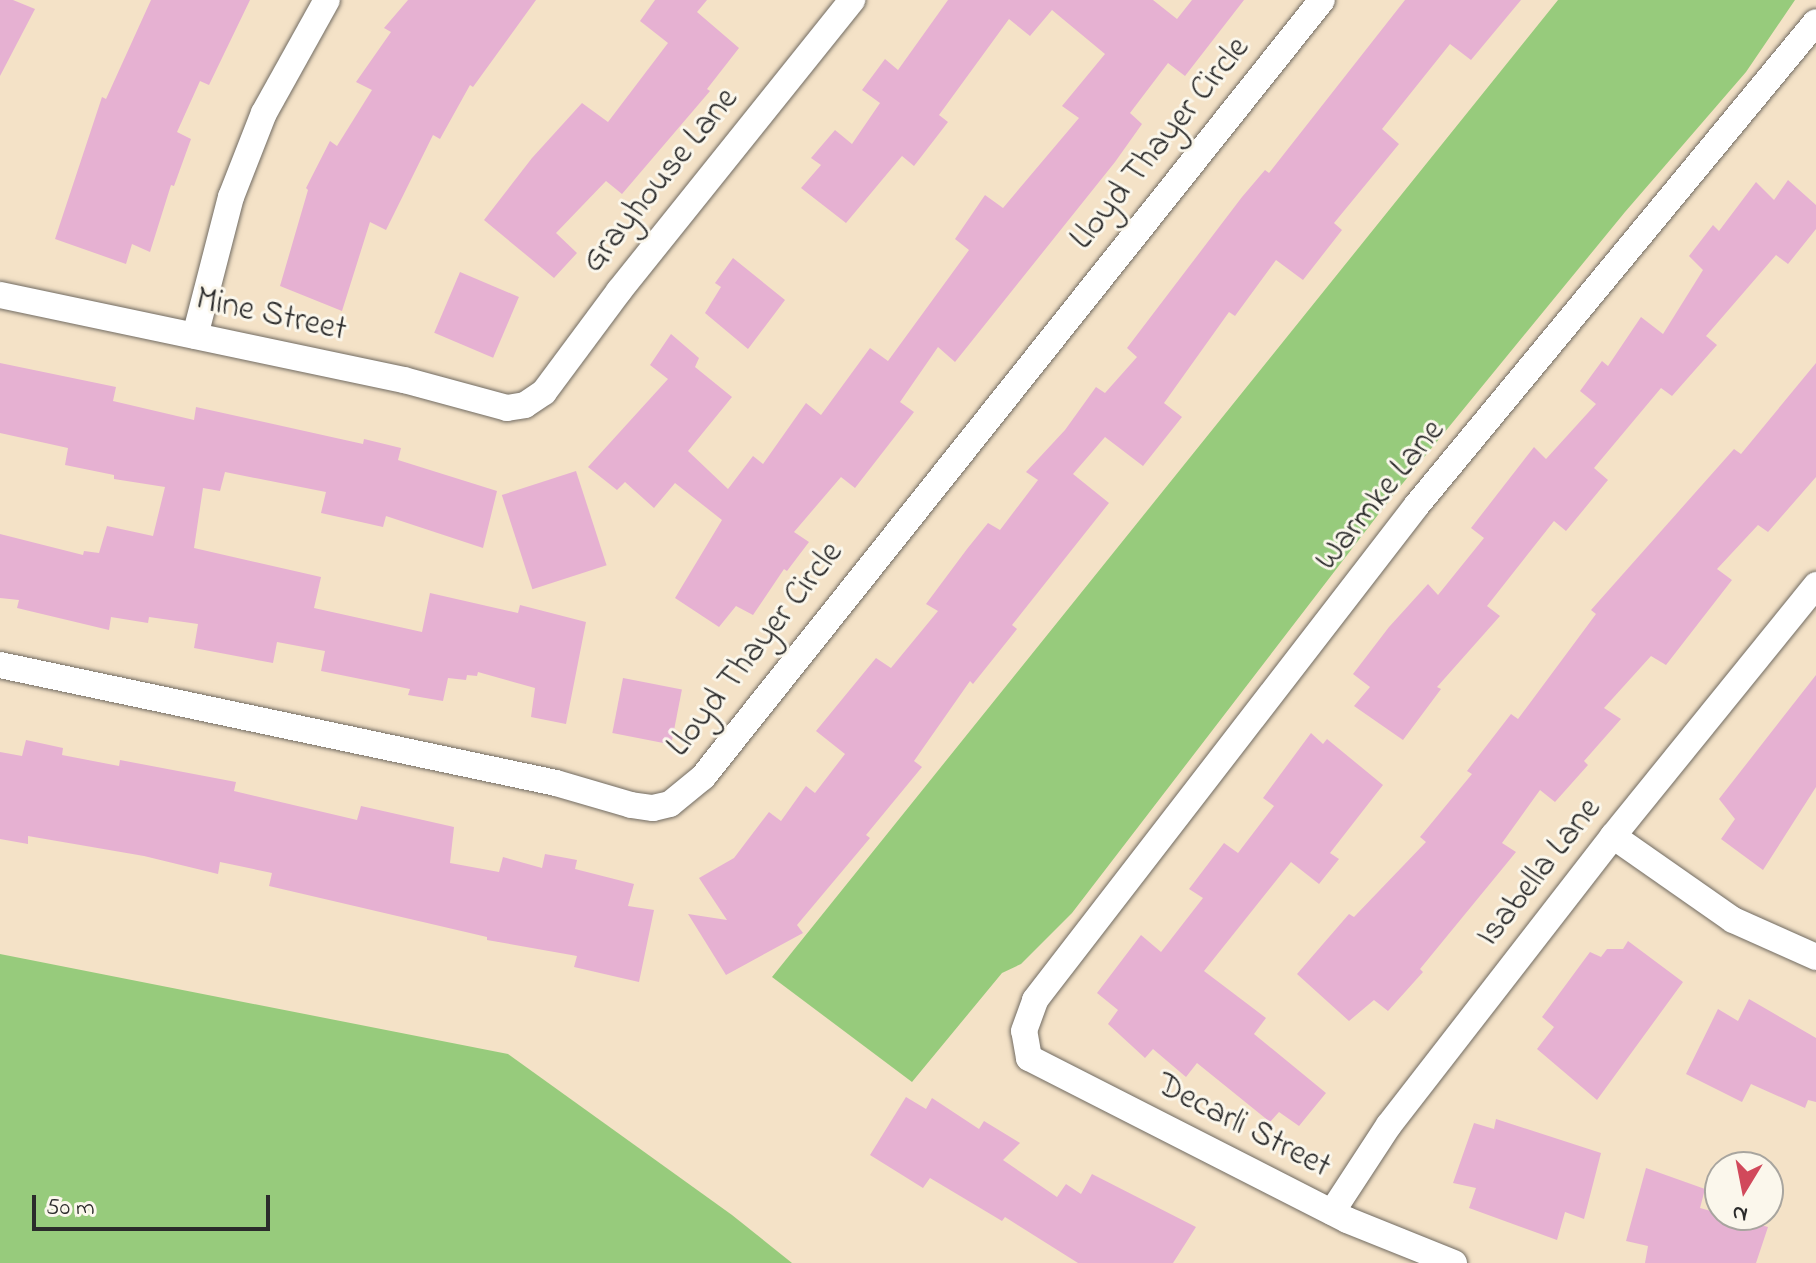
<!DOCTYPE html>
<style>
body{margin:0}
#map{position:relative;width:1816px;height:1263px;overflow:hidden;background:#f4e2c7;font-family:"Indie Flower",sans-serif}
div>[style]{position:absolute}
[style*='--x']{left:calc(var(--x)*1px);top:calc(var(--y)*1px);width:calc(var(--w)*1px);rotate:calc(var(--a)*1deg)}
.green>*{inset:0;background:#97cb7c}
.building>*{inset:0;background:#e6b1d2;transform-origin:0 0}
.roads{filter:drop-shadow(0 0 2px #716b62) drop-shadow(0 0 2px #716b62)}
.street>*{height:26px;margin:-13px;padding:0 13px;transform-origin:13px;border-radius:13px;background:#fff}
span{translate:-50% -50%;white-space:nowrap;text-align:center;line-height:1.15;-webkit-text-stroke:6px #fbf7ec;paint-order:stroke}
.street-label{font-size:34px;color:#2b2b2b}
.north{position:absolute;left:1704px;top:1151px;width:80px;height:80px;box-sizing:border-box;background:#fbf7ec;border:2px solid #a8a59f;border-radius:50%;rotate:190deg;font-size:22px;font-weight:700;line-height:32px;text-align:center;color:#2b2b2b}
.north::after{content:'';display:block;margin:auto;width:28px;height:36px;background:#d1495b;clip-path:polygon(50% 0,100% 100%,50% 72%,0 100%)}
.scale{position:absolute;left:32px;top:1195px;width:238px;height:36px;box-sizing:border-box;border:4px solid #2b2b2b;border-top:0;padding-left:10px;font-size:24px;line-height:28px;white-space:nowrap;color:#2b2b2b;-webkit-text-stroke:6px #fbf7ec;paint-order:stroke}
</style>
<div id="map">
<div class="green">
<i style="clip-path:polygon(1558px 0,1795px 0,1746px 72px,1625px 212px,1394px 494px,1072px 913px,1021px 964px,1002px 973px,912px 1082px,772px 977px)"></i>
<i style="clip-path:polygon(0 954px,508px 1054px,732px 1215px,792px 1263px,0 1263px)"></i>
</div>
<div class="building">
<i style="clip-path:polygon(0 0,13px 0,35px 9px,0 76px)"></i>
<i style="clip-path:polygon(151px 0,250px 0,209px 85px,200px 81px,177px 132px,191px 139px,174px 186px,171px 185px,150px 252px,132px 244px,126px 264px,55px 239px,102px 97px,106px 99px)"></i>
<i style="clip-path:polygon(408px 0,536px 0,473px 87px,470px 85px,440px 139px,433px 135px,386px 230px,370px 222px,342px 311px,280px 286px,308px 190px,306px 188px,330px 141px,337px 146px,372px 90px,356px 82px,391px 32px,384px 28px)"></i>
<i style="clip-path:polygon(655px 0,707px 0,697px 12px,739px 48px,707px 89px,710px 91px,622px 194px,606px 181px,556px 233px,577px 253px,554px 278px,484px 220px,532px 158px,582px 103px,608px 122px,668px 43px,640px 21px)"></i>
<i style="clip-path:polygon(948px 0,1153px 0,1177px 19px,1192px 0,1244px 0,1185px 76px,1168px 63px,1130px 113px,1142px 124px,1115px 162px,955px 362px,938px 347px,900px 402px,914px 412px,855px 488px,841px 477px,794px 532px,809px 542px,787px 571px,784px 569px,753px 615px,736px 606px,719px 627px,675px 598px,722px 520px,675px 483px,654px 508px,625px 482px,617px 490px,588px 467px,668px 379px,650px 365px,671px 334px,699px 358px,695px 367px,732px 397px,688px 451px,728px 489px,753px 456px,763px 464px,806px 403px,821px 415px,870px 348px,888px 361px,969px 250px,955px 239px,985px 195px,1003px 208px,1079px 118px,1062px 106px,1105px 54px,1052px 10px,1030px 36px,1009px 19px,939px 115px,948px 122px,914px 166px,902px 156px,846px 223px,801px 188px,821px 165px,811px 158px,835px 130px,852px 144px,880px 103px,862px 90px,885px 59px,898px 70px)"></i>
<i style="clip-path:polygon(1405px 0,1521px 0,1471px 60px,1450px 44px,1382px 129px,1399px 144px,1334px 223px,1342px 230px,1303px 280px,1276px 260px,1235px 316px,1229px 312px,1164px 403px,1182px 417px,1143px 466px,1105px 437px,1073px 474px,1109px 503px,1012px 625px,1017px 629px,973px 684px,970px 681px,914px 761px,922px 767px,866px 835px,870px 838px,797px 925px,803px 933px,726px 975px,688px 914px,727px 920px,699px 878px,734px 858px,769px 812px,781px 821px,806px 786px,815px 793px,845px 754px,816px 731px,876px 658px,891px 668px,938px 611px,926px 604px,967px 549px,988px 523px,1000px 530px,1038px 480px,1026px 472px,1065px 430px,1096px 387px,1105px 393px,1137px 357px,1127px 348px,1242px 197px,1265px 170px,1269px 173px)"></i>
<i style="clip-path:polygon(1788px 180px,1816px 205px,1816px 229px,1788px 264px,1776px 255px,1706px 336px,1717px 345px,1672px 396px,1661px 388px,1594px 468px,1608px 480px,1566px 531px,1554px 521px,1487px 606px,1500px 616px,1437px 687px,1441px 689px,1403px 740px,1354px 706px,1370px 687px,1353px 674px,1389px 627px,1428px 584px,1438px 595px,1484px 538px,1471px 528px,1534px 447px,1546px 459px,1596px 404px,1580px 391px,1602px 361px,1608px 366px,1641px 317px,1663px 334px,1703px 270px,1689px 256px,1713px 225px,1719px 231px,1756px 182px,1774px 200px)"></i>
<i style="clip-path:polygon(733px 258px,785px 300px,748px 349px,705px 313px,721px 287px,715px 283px)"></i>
<i style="left:460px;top:272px;width:64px;height:66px;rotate:23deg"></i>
<i style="clip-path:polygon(0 363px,116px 387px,113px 401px,194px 420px,196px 407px,363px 444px,364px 439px,401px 448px,398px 460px,497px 491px,483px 548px,386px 516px,383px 527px,321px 513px,326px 492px,225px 472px,220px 491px,203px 488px,194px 548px,321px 577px,314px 608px,422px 632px,430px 593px,518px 613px,520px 605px,586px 622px,566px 724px,531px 717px,535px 688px,478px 672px,477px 676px,467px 675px,466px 680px,448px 678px,443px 701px,408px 695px,410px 689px,321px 671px,325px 651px,277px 642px,273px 663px,194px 648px,198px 624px,149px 617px,148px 623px,111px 617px,109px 630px,17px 608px,19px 600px,0 598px,0 534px,83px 555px,84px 551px,99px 553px,107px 526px,153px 536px,165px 487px,114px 479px,114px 475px,65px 465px,68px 448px,0 433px)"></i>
<i style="clip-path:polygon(1816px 363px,1816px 477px,1768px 532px,1758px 525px,1717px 569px,1732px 580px,1666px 665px,1651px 656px,1604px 708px,1621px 719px,1584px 761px,1588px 765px,1555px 802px,1540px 790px,1502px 843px,1516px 852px,1420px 969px,1423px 972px,1388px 1011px,1374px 1000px,1349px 1021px,1297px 974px,1349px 914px,1354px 917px,1426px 842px,1420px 837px,1472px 774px,1467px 771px,1511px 714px,1518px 719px,1596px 614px,1591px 610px,1734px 449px,1741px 454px)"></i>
<i style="left:576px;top:471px;width:99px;height:78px;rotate:72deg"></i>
<i style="clip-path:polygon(1816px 675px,1816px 787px,1763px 870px,1721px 839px,1735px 819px,1719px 799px)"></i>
<i style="left:623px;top:678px;width:60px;height:56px;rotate:11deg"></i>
<i style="clip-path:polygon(1311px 733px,1323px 744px,1327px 739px,1383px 785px,1330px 853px,1339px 859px,1319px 884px,1291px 862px,1204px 971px,1266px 1018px,1254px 1034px,1326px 1093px,1299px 1126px,1279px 1112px,1270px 1122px,1197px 1063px,1186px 1077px,1153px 1049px,1145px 1058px,1108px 1024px,1118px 1010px,1097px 993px,1141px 935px,1161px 952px,1203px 898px,1189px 889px,1224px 843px,1238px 853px,1274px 806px,1263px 798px)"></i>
<i style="clip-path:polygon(26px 740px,63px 748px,62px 755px,119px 766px,120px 760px,236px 782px,234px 791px,357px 820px,361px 806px,454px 827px,450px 863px,499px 872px,503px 857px,542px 868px,545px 854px,577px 860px,575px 869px,634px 884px,628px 906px,654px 910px,639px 982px,574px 967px,577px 956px,487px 940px,487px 937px,269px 886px,272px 873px,220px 862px,218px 874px,144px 856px,28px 836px,28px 844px,0 839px,0 752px,22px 756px)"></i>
<i style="clip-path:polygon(1628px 941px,1683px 982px,1597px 1100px,1537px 1049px,1554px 1027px,1542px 1017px,1590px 952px,1601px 957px,1607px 949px,1623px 949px)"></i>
<i style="clip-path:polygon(1749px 999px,1816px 1038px,1816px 1102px,1808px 1100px,1805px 1108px,1751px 1084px,1742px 1102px,1686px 1074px,1718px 1009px,1738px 1021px)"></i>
<i style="clip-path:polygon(906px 1097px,926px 1109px,932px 1098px,979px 1129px,984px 1121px,1020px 1143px,1003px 1160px,1057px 1197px,1066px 1184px,1081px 1194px,1092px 1174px,1196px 1227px,1173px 1263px,1078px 1263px,1005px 1217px,1002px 1221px,930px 1178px,923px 1188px,870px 1155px)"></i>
<i style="clip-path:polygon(1496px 1119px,1601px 1153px,1584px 1219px,1565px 1212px,1557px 1240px,1469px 1208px,1476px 1188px,1453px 1183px,1474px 1123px,1494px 1129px)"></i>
<i style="clip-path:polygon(1646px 1168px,1705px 1189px,1700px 1208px,1768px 1227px,1756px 1263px,1645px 1263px,1648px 1246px,1626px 1241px)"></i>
</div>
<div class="roads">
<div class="street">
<i style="--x:0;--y:295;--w:413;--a:11.9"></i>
<i style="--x:404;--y:380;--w:107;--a:15.2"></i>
<i style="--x:507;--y:408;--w:18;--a:-9"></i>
<i style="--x:525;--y:405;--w:23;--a:-34"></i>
<i style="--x:544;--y:392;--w:126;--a:-53.4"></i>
<i style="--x:619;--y:291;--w:373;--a:-51.3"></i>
<i style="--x:195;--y:336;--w:144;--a:-75.5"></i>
<i style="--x:231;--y:197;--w:90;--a:-68.6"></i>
<i style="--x:264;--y:113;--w:129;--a:-60.9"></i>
<i style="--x:0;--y:665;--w:568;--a:11.98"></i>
<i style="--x:556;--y:783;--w:78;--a:16.3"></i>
<i style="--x:631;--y:805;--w:22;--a:8"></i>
<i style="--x:653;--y:808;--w:17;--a:-13"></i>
<i style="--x:670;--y:804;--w:43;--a:-39.3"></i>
<i style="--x:703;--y:777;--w:993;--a:-51.46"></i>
<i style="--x:1613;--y:836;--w:146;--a:35"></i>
<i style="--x:1733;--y:920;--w:91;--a:24"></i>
<i style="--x:1332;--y:1212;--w:104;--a:-56.8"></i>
<i style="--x:1389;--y:1125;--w:366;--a:-52.2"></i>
<i style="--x:1613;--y:836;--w:323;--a:-51"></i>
<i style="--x:1454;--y:1263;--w:115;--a:-158.1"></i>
<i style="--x:1347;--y:1220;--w:357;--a:-153"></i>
<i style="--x:1029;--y:1058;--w:27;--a:-100"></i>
<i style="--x:1024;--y:1031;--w:33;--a:-70"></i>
<i style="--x:1035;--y:1000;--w:625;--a:-52.34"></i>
<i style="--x:1417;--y:505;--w:626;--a:-50.44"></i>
</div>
</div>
<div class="street-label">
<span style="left:1161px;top:144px;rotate:-51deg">Lloyd Thayer Circle</span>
<span style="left:661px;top:181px;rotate:-51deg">Grayhouse Lane</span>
<span style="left:271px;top:316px;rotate:12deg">Mine Street</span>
<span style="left:1381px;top:496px;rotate:-51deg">Warmke Lane</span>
<span style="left:756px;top:650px;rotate:-52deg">Lloyd Thayer Circle</span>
<span style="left:1540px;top:873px;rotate:-52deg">Isabella Lane</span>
<span style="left:1243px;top:1127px;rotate:27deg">Decarli Street</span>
</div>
<div class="north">N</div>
<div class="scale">50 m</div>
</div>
